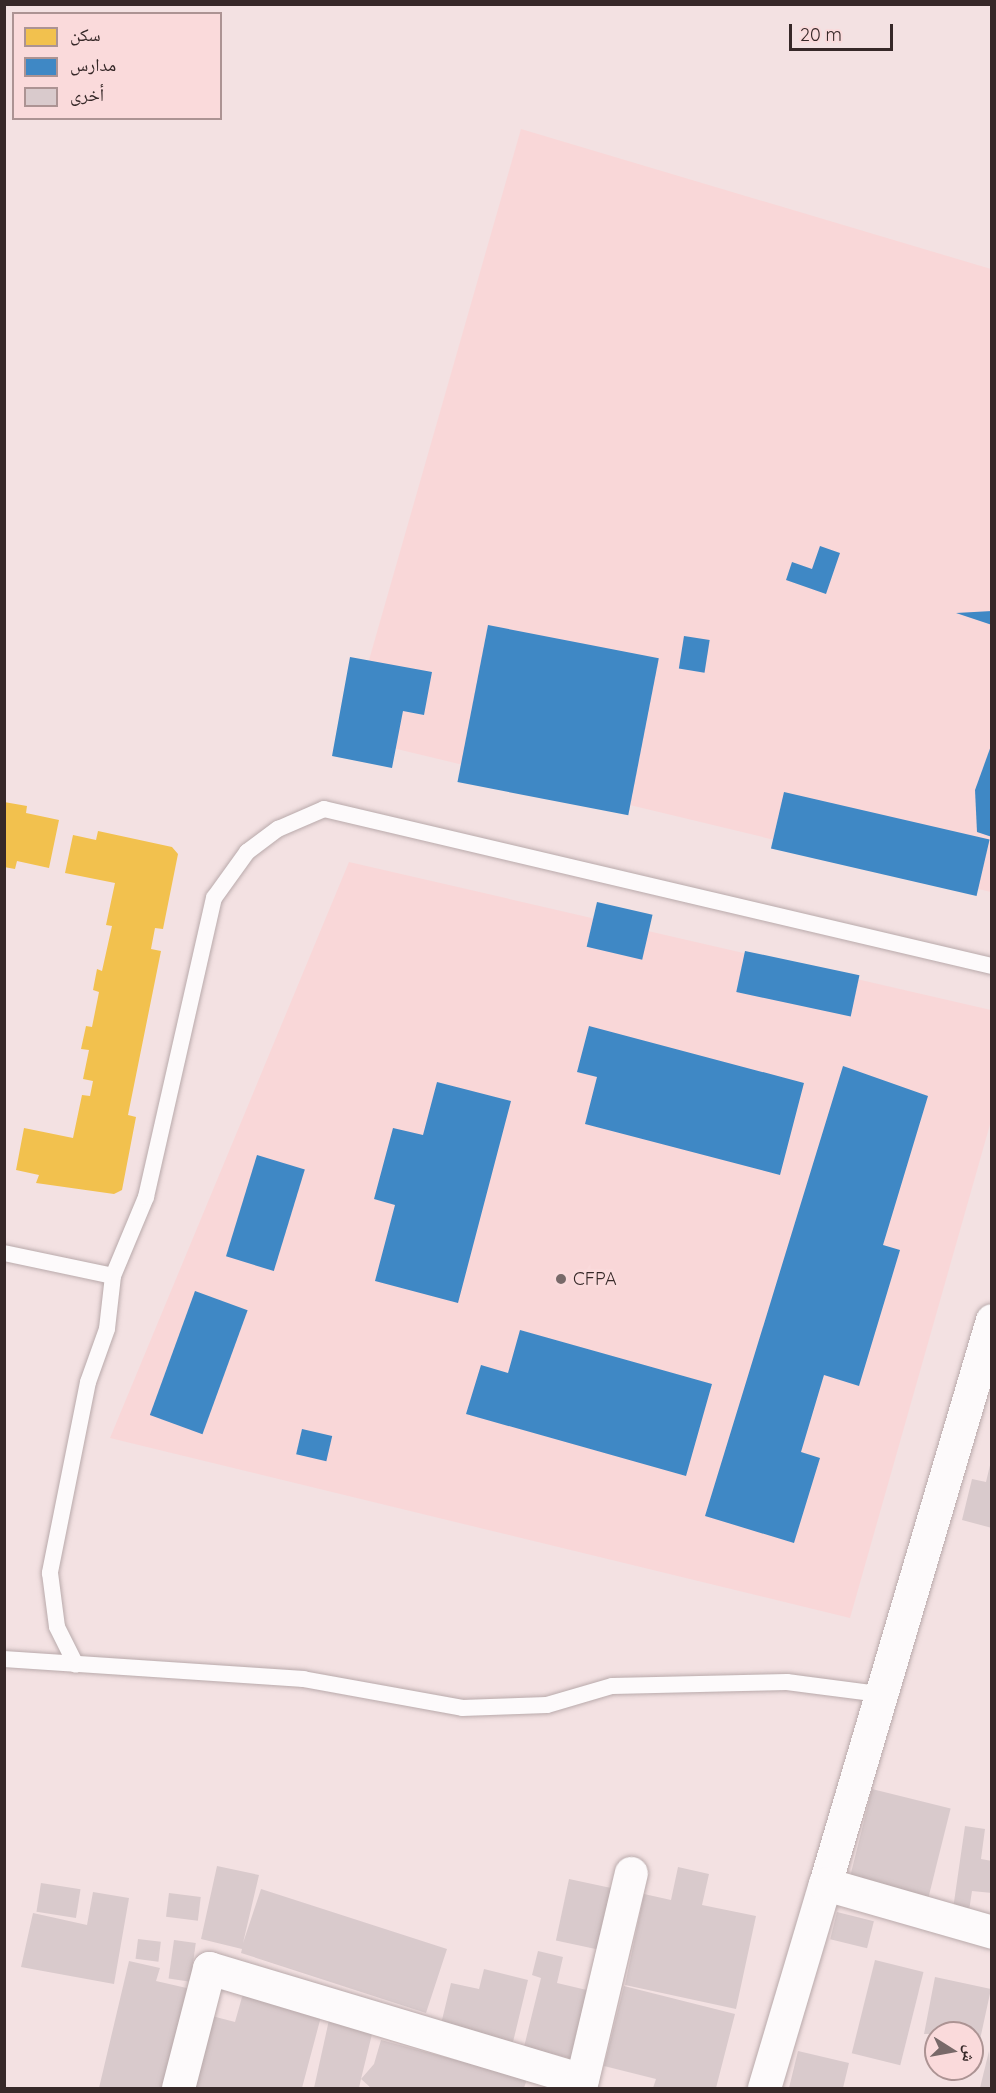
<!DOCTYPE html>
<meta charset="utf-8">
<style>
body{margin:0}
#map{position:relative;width:996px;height:2093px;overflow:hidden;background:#f3e1e2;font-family:Quicksand,"Noto Naskh Arabic",sans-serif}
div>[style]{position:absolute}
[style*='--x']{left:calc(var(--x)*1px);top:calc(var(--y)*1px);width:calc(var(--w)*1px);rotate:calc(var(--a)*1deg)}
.built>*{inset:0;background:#f9d7d8}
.homes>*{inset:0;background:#f2c14e}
.schools>*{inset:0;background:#3f88c5;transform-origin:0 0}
.building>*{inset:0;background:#d9cacc;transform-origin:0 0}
.roads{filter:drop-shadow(0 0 2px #b9aaab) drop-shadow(0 0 2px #b9aaab)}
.service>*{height:16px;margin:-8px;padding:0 8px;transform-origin:8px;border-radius:8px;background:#fdfafb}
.minor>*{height:33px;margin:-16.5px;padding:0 16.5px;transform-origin:16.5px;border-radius:16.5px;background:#fdfafb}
.dots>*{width:16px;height:16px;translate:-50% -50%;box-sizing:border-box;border:3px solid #fadadb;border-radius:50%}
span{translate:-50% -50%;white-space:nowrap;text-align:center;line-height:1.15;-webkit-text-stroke:6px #fadadb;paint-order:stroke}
.poi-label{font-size:18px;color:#362828}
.left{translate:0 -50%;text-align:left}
.frame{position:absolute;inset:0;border:6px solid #362828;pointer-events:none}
.legend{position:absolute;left:12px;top:12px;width:210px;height:108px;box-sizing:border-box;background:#fadadb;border:2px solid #ac9393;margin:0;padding:8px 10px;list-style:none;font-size:18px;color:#362828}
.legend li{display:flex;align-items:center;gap:12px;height:30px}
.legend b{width:30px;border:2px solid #ac9393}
.north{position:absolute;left:924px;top:2021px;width:60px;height:60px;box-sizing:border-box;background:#fadadb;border:2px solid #ac9393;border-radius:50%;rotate:101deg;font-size:16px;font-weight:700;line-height:24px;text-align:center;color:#362828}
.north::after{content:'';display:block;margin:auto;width:21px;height:27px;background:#786969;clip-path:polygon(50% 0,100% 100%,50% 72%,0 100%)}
.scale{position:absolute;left:789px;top:24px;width:104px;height:27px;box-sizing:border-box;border:3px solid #362828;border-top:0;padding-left:8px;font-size:18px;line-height:21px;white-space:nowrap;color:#362828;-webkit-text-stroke:4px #fadadb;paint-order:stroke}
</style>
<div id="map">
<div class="built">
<i style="clip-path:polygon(521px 129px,991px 269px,991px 892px,347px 737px)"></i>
<i style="clip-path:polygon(349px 862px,991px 1010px,991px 1121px,850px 1618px,110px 1438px)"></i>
</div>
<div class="homes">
<i style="clip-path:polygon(4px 802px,27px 806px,26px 813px,59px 820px,49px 868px,17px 861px,15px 869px,4px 867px)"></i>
<i style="clip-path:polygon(98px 831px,172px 847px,178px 854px,163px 929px,155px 928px,151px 949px,161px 951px,128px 1115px,136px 1117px,122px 1190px,114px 1194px,36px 1183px,39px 1175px,16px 1170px,24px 1128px,73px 1138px,82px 1095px,90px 1096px,93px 1081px,83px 1079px,89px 1050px,81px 1049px,86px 1026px,92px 1027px,99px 992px,93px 990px,97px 969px,102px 971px,112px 926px,106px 925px,115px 883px,65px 873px,73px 835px,96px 840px)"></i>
</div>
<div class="schools">
<i style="clip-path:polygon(820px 546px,840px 553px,826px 594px,786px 580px,792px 562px,812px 569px)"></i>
<i style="clip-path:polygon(992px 611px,992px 625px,956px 613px)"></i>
<i style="left:488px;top:625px;width:174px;height:160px;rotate:11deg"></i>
<i style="left:684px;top:636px;width:26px;height:33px;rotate:9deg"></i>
<i style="clip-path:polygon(350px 657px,432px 672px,424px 715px,403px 711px,392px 768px,332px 756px)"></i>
<i style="clip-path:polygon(992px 743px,992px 837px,977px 832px,975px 790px)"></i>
<i style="left:784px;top:792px;width:211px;height:58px;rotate:13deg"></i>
<i style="left:597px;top:902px;width:57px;height:46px;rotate:13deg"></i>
<i style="left:745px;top:951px;width:117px;height:42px;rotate:12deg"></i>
<i style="clip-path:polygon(589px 1026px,804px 1083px,780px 1175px,585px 1124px,597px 1077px,577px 1072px)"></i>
<i style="clip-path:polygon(843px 1066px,928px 1096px,883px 1245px,900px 1250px,859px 1386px,824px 1375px,801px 1452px,820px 1458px,794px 1543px,705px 1516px)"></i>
<i style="clip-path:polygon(437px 1082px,511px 1101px,458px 1303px,375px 1281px,395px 1205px,374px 1199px,393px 1128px,423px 1135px)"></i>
<i style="left:257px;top:1155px;width:50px;height:106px;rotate:17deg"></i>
<i style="left:195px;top:1291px;width:56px;height:132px;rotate:20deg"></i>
<i style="clip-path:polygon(520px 1330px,712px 1384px,686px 1476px,466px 1414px,481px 1365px,508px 1373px)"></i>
<i style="left:302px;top:1429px;width:31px;height:26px;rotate:13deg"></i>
</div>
<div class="building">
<i style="clip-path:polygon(991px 1461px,992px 1461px,992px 1528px,962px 1520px,972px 1479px,986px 1482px)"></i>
<i style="left:872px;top:1789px;width:81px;height:97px;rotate:14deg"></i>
<i style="clip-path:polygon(965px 1826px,985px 1829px,981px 1859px,992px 1861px,992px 1893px,972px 1891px,969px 1911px,953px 1909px)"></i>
<i style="clip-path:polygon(217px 1866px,259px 1875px,243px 1943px,261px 1889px,447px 1949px,426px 2013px,241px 1953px,242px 1949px,201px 1939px)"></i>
<i style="clip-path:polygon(678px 1867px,709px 1874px,702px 1905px,756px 1916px,736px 2009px,625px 1985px,644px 1894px,671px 1900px)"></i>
<i style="left:569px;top:1879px;width:49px;height:63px;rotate:12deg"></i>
<i style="left:41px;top:1883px;width:40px;height:29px;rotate:9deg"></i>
<i style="clip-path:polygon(93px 1892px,129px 1898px,114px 1984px,21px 1967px,33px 1913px,87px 1925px)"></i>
<i style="left:169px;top:1893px;width:32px;height:24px;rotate:7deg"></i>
<i style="left:837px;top:1912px;width:38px;height:28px;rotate:14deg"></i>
<i style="left:138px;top:1939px;width:23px;height:20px;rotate:7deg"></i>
<i style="left:174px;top:1940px;width:22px;height:39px;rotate:8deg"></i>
<i style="clip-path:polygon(538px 1951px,563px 1957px,557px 1983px,591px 1991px,573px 2059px,524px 2047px,541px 1978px,532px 1975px)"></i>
<i style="left:875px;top:1960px;width:50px;height:96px;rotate:14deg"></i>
<i style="clip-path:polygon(129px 1961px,160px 1968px,156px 1981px,191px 1989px,167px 2088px,99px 2088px)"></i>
<i style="clip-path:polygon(484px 1969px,528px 1980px,513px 2042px,441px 2024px,451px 1983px,479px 1989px)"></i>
<i style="clip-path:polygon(935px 1977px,991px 1989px,976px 2058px,972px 2057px,972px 2033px,924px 2034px)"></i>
<i style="clip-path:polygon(624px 1986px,735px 2014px,716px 2088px,653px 2088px,656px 2079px,604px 2066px)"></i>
<i style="clip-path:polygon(244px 1990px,323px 2009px,302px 2088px,189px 2088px,208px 2015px,235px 2022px)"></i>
<i style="clip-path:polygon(329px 2020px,373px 2030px,361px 2079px,374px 2064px,381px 2040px,527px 2079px,524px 2088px,371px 2088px,361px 2079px,359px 2088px,314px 2088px)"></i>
<i style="clip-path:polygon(798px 2051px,849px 2063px,843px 2088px,789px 2088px)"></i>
<i style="clip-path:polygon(989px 2051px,992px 2088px,980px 2088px)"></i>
</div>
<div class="roads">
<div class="service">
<i style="--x:4;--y:1253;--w:111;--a:11.9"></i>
<i style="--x:113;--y:1276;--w:53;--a:96.5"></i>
<i style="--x:107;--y:1329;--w:56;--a:109.7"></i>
<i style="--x:88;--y:1382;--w:195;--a:101.3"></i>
<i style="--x:50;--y:1573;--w:54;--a:82.6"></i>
<i style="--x:57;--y:1627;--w:42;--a:63.4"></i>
<i style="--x:113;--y:1276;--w:86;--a:-67.3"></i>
<i style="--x:146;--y:1197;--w:307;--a:-77.2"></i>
<i style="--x:214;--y:898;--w:57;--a:-54.3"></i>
<i style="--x:247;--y:852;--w:39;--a:-37"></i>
<i style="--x:278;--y:829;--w:50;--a:-23.5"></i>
<i style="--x:324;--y:809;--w:686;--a:13.23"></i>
<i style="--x:4;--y:1659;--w:300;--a:3.8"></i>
<i style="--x:303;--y:1679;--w:162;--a:10.3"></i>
<i style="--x:462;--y:1708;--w:85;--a:-2"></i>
<i style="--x:547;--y:1705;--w:68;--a:-16.3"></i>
<i style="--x:612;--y:1686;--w:175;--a:-1.3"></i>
<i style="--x:787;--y:1682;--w:94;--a:7.4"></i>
</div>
<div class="minor">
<i style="--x:825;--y:1884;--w:588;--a:-73.51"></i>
<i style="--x:178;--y:2088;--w:124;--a:-75.5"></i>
<i style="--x:209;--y:1968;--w:389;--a:16.7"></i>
<i style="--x:580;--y:2088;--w:221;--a:-76.7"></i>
<i style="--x:764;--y:2088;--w:213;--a:-73.4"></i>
<i style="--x:825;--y:1884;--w:174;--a:16"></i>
</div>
</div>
<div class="dots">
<i style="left:561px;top:1279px;background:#786969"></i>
</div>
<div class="poi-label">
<span class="left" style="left:573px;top:1279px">CFPA</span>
</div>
<div class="frame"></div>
<ul class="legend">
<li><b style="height:16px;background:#f2c14e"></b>سكن</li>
<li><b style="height:16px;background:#3f88c5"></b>مدارس</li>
<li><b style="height:16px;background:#d9cacc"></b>أخرى</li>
</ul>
<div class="north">ش</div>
<div class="scale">20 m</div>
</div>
